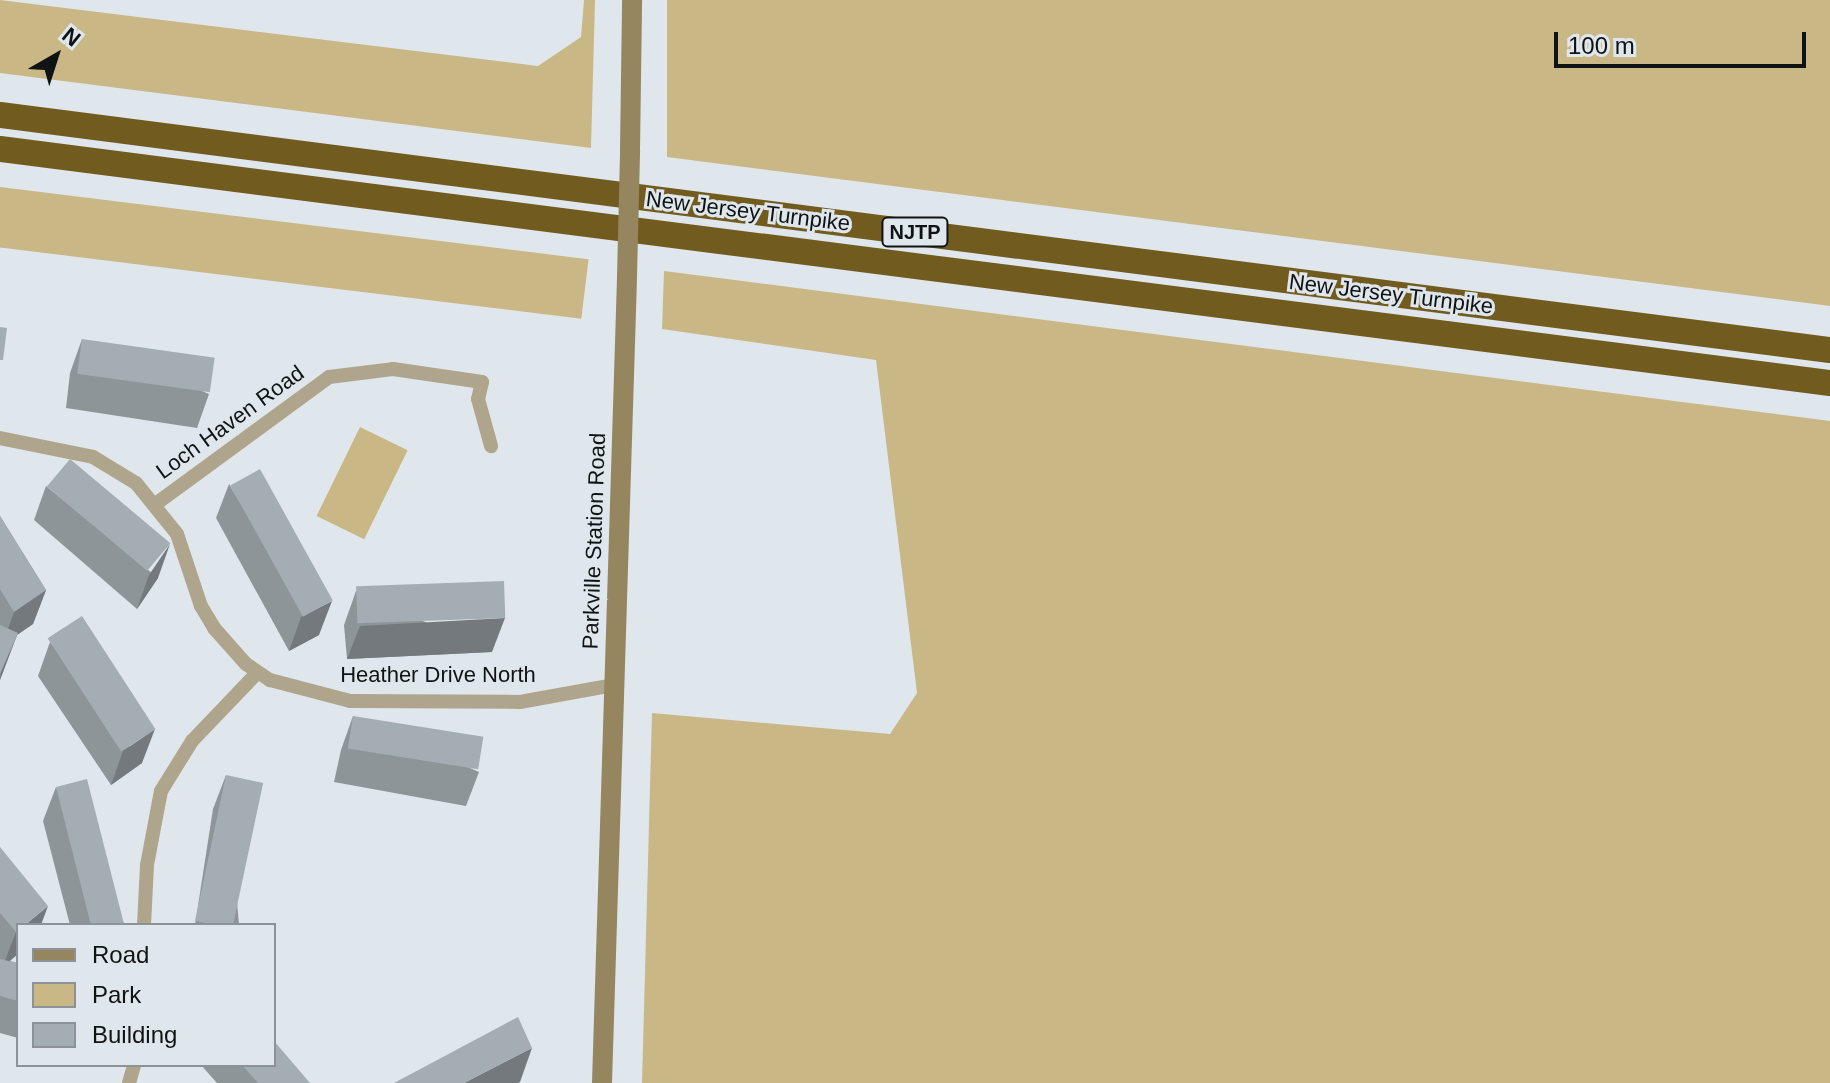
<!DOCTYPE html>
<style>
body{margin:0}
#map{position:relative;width:1830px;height:1083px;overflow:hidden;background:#dfe7ec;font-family:Arial,sans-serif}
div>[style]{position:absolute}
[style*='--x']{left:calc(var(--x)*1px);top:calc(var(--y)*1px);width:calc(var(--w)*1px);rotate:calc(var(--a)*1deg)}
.green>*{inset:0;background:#cab786;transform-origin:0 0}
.minor>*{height:14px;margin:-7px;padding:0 7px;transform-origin:7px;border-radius:7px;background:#afa58c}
.secondary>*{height:20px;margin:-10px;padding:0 10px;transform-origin:10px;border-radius:10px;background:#958660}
.motorway>*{height:26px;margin:-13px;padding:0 13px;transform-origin:13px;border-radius:13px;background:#715b1f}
.secondary-bridge>*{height:20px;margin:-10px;padding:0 10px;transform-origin:10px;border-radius:10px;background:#958660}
.wall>*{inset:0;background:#8d9598}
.shaded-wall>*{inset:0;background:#73797c}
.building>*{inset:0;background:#a4adb1;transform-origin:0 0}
span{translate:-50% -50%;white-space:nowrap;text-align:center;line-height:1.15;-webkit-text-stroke:6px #dfe7ec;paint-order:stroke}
.shield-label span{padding:2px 6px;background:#dfe7ec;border:2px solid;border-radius:6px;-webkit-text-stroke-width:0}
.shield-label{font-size:20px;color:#101314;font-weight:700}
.street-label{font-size:22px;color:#101314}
.legend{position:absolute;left:16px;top:923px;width:260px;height:144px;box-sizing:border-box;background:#dfe7ec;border:2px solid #8c9296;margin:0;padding:10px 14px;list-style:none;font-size:24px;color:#101314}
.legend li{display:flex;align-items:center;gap:16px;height:40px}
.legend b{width:40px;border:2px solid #8c9296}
.north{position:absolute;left:16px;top:16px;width:80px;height:80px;-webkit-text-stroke:6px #dfe7ec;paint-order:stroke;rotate:39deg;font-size:22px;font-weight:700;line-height:32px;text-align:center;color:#101314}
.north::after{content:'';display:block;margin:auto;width:28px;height:36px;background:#101314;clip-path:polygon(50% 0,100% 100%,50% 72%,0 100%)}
.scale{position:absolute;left:1554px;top:32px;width:252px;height:36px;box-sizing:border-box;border:4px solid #101314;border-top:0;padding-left:10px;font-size:24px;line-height:28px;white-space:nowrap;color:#101314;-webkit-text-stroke:6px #dfe7ec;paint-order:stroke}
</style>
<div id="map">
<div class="green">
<i style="clip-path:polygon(0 0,538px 66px,581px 37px,584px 0,595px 0,591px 148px,0 73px)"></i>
<i style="clip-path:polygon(667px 0,1830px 0,1830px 306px,667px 157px)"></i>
<i style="left:0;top:187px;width:593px;height:60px;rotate:7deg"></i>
<i style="clip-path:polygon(664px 271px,1830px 421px,1830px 1083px,642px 1083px,652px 713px,890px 734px,917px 693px,876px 360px,662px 329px)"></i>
<i style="left:360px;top:427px;width:53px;height:99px;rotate:26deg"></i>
</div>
<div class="minor">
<i style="--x:0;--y:438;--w:95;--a:11.5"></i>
<i style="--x:93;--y:457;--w:50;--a:31.2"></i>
<i style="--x:136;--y:483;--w:65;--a:51.2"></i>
<i style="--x:177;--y:534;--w:76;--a:71.6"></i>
<i style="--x:201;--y:606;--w:26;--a:59"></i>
<i style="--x:214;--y:628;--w:48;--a:48.4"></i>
<i style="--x:246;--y:664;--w:29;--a:34"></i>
<i style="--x:270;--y:680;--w:83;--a:14.7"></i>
<i style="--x:350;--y:701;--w:170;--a:0.3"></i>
<i style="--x:520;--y:702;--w:96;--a:-10.3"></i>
<i style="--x:157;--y:503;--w:213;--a:-36.2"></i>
<i style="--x:329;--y:377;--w:64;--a:-7.1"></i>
<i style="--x:393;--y:369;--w:90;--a:8.3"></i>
<i style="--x:482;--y:382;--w:17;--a:103"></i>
<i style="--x:478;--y:399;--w:49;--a:74.5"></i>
<i style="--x:144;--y:925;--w:60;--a:-87.1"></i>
<i style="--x:147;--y:865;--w:75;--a:-79.3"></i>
<i style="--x:161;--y:791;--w:59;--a:-58.2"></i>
<i style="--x:192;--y:741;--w:95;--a:-46.3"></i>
<i style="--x:129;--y:1083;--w:19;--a:-74"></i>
</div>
<div class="secondary">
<i style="--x:630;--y:150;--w:150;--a:-89.2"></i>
<i style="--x:602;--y:1083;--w:806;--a:-88.22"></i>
</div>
<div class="motorway">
<i style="--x:0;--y:115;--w:1845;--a:7.32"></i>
<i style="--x:0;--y:149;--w:1845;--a:7.29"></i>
</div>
<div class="secondary-bridge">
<i style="--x:627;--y:277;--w:127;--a:-88.6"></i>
</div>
<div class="wall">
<i style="clip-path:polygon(82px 339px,209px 394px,197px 428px,66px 408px,70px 373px)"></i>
<i style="clip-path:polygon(229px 484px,319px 635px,289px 651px,216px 518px)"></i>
<i style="clip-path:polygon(46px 486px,158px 578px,137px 609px,34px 520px)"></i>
<i style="clip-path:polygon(0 516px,46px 590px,33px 624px,17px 635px,0 680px)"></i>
<i style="clip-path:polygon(356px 591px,492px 652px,347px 659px,344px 625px)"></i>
<i style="clip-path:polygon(50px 642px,142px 763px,111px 785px,38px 676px)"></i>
<i style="clip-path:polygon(353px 716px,479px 772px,466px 806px,334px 782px,341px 750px)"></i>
<i style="clip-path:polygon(226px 775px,239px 925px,195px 925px,213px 809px)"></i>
<i style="clip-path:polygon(56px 787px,124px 924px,124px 925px,70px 925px,43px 821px)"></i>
<i style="clip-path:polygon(0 847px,18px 925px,18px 954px,10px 961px,18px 963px,18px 1038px,0 1033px)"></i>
<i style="clip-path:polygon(201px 1065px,274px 1065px,310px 1083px,217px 1083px)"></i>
</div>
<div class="shaded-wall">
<i style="clip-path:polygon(170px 544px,158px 578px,137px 609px,149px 575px)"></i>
<i style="clip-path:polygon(46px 590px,33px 624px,17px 635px,0 680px,2px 646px,14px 612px)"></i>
<i style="clip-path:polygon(332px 601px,319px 635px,289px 651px,301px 617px)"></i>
<i style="clip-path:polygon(505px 618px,492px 652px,347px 659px,360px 626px)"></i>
<i style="clip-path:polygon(155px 729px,142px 763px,111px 785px,123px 751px)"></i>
<i style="clip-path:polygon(48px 906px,41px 925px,25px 925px)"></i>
<i style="clip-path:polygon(18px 930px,18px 954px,3px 966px,16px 932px)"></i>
<i style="clip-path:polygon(532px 1048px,520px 1082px,518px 1083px,464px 1083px)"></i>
</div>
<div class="building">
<i style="clip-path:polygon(0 327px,7px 328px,3px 360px,0 360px)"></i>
<i style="left:82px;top:339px;width:134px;height:35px;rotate:8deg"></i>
<i style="left:70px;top:459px;width:131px;height:36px;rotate:40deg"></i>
<i style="left:260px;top:469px;width:150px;height:34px;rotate:61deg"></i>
<i style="clip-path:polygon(0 516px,46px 590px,14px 612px,0 589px)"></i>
<i style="left:504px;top:581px;width:37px;height:148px;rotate:88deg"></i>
<i style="left:82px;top:616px;width:135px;height:41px;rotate:57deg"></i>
<i style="clip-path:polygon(0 625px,18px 633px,0 674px)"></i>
<i style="left:353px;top:716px;width:132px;height:33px;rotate:9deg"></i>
<i style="left:226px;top:775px;width:38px;height:149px;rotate:12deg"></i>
<i style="clip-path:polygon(87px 779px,124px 924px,121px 925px,91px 925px,56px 787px)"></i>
<i style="clip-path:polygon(0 847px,48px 906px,25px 925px,18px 925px,18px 930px,16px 932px,0 913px)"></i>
<i style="clip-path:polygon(0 959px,18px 963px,18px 1001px,0 996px)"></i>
<i style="clip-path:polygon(518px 1017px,532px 1048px,464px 1083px,394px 1083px)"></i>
<i style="clip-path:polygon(274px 1041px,310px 1083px,258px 1083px,242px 1065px,274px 1065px)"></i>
</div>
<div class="shield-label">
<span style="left:915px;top:232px">NJTP</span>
</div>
<div class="street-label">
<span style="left:748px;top:211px;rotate:7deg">New Jersey Turnpike</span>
<span style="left:1391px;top:294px;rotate:7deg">New Jersey Turnpike</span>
<span style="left:230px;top:422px;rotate:-36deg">Loch Haven Road</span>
<span style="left:594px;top:541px;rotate:-88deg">Parkville Station Road</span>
<span style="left:438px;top:675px">Heather Drive North</span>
</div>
<ul class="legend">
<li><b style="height:10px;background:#958660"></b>Road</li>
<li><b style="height:22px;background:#cab786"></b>Park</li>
<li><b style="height:22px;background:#a4adb1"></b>Building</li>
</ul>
<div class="north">N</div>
<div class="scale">100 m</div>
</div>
